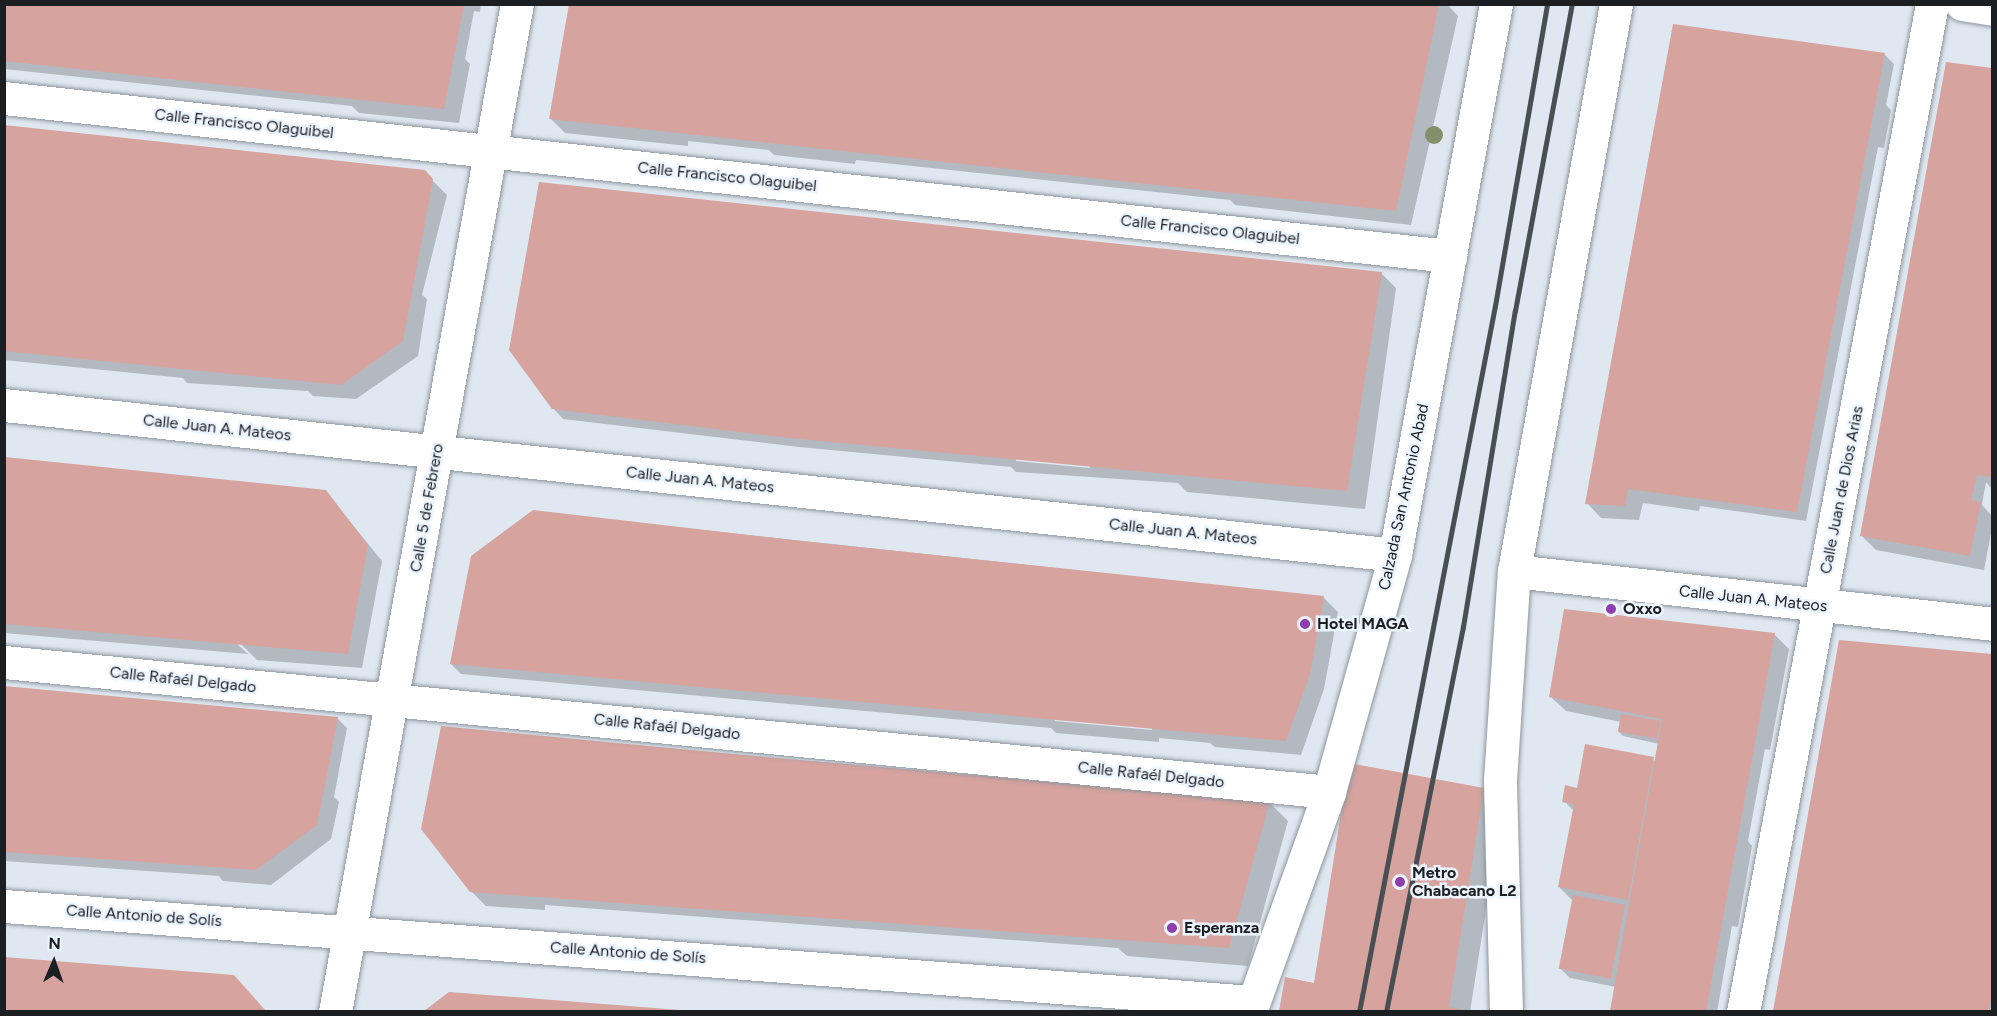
<!DOCTYPE html>
<meta charset="utf-8">
<style>
body{margin:0}
#map{position:relative;width:1997px;height:1016px;overflow:hidden;background:#dfe8f1;font-family:Figtree,sans-serif}
div>[style]{position:absolute}
[style*='--x']{left:calc(var(--x)*1px);top:calc(var(--y)*1px);width:calc(var(--w)*1px);rotate:calc(var(--a)*1deg)}
.shadow>*{inset:0;background:#0003}
.building>*{inset:0;background:#d6a39e;transform-origin:0 0}
.roads{filter:drop-shadow(0 0 2px #8d959e) drop-shadow(0 0 2px #8d959e)}
.minor>*{height:33px;margin:-16.5px;padding:0 16.5px;transform-origin:16.5px;border-radius:16.5px;background:#fff}
.tertiary>*{height:33px;margin:-16.5px;padding:0 16.5px;transform-origin:16.5px;border-radius:16.5px;background:#fff}
.trunk>*{height:33px;margin:-16.5px;padding:0 16.5px;transform-origin:16.5px;border-radius:16.5px;background:#fff}
.rail>*{height:4.5px;margin:-2.25px;padding:0 2.25px;transform-origin:2.25px;border-radius:2.25px;background:#494e52}
.trees>*{width:18px;height:18px;margin:-9px;border-radius:50%;background:#83906c}
.dots>*{width:16px;height:16px;translate:-50% -50%;box-sizing:border-box;border:3px solid #ecf5ff;border-radius:50%}
span{translate:-50% -50%;white-space:nowrap;text-align:center;line-height:1.15;-webkit-text-stroke:5px #ecf5ff;paint-order:stroke}
.street-label{font-size:16px;color:#1c1f22}
.poi-label{font-size:16px;color:#1c1f22;font-weight:700}
.left{translate:0 -50%;text-align:left}
.frame{position:absolute;inset:0;border:6px solid #1c1f22;pointer-events:none}
.north{position:absolute;left:24px;top:932px;width:60px;height:60px;-webkit-text-stroke:4px #ecf5ff;paint-order:stroke;rotate:2deg;font-size:16px;font-weight:700;line-height:24px;text-align:center;color:#1c1f22}
.north::after{content:'';display:block;margin:auto;width:21px;height:27px;background:#1c1f22;clip-path:polygon(50% 0,100% 100%,50% 72%,0 100%)}
</style>
<div id="map">
<div class="shadow">
<i style="clip-path:polygon(4px 4px,481px 4px,480px 12px,474px 11px,465px 59px,470px 64px,459px 123px,359px 113px,352px 106px,4px 69px)"></i>
<i style="clip-path:polygon(571px 4px,1447px 4px,1458px 16px,1411px 225px,1235px 205px,1230px 200px,856px 160px,855px 164px,774px 155px,769px 150px,688px 141px,688px 146px,565px 133px,550px 118px)"></i>
<i style="clip-path:polygon(1884px 54px,1894px 64px,1886px 105px,1891px 110px,1884px 148px,1878px 147px,1806px 521px,1700px 506px,1699px 511px,1643px 503px,1639px 520px,1601px 518px,1587px 503px)"></i>
<i style="clip-path:polygon(1947px 63px,1992px 69px,1992px 489px,1986px 482px,1982px 505px,1992px 516px,1992px 528px,1984px 570px,1876px 550px,1862px 536px)"></i>
<i style="clip-path:polygon(4px 127px,424px 172px,447px 195px,422px 295px,427px 299px,418px 356px,356px 399px,313px 396px,308px 391px,187px 383px,183px 378px,4px 360px)"></i>
<i style="clip-path:polygon(evenodd,1381px 273px,1396px 288px,1365px 509px,1187px 492px,1178px 483px,1016px 472px,1011px 467px,799px 447px,563px 419px,553px 408px,1381px 273px,1016px 458px,1090px 465px,1090px 468px,1016px 461px,1016px 458px)"></i>
<i style="clip-path:polygon(4px 459px,325px 491px,382px 561px,362px 668px,257px 660px,241px 644px,237px 644px,248px 654px,4px 633px)"></i>
<i style="clip-path:polygon(evenodd,582px 517px,1323px 597px,1338px 612px,1324px 689px,1301px 755px,1215px 747px,1210px 743px,1159px 738px,1159px 742px,1056px 733px,1051px 728px,461px 674px,451px 664px,582px 517px,1055px 718px,1152px 727px,1152px 730px,1055px 721px,1055px 718px)"></i>
<i style="clip-path:polygon(1774px 634px,1789px 649px,1770px 750px,1765px 749px,1748px 841px,1752px 846px,1738px 927px,1732px 926px,1717px 1012px,1612px 1012px,1616px 987px,1570px 978px,1560px 968px,1573px 901px,1559px 887px,1574px 811px,1564px 801px,1578px 790px,1586px 746px,1656px 761px,1659px 744px,1623px 736px,1619px 732px,1621px 722px,1566px 711px,1551px 697px)"></i>
<i style="clip-path:polygon(1841px 642px,1992px 656px,1992px 1012px,1774px 1012px)"></i>
<i style="clip-path:polygon(4px 688px,337px 718px,347px 728px,334px 797px,339px 802px,331px 839px,271px 885px,223px 881px,219px 876px,4px 861px)"></i>
<i style="clip-path:polygon(542px 737px,1269px 802px,1288px 821px,1248px 966px,1127px 956px,1118px 948px,545px 905px,545px 910px,486px 906px,471px 891px)"></i>
<i style="clip-path:polygon(1483px 789px,1502px 808px,1470px 1012px,1280px 1012px,1286px 979px,1316px 985px)"></i>
<i style="clip-path:polygon(4px 959px,234px 976px,266px 1012px,4px 1012px)"></i>
<i style="clip-path:polygon(450px 994px,683px 1012px,427px 1012px)"></i>
</div>
<div class="building">
<i style="clip-path:polygon(4px 4px,464px 4px,444px 109px,4px 61px)"></i>
<i style="clip-path:polygon(569px 4px,1439px 4px,1396px 211px,549px 119px)"></i>
<i style="clip-path:polygon(1673px 24px,1885px 53px,1797px 512px,1628px 489px,1625px 506px,1585px 504px)"></i>
<i style="clip-path:polygon(1946px 62px,1992px 68px,1992px 477px,1977px 475px,1971px 500px,1981px 502px,1970px 556px,1860px 536px)"></i>
<i style="clip-path:polygon(4px 125px,425px 170px,433px 179px,403px 341px,341px 385px,4px 351px)"></i>
<i style="clip-path:polygon(539px 182px,1382px 272px,1347px 491px,789px 438px,552px 409px,509px 350px)"></i>
<i style="clip-path:polygon(5px 457px,326px 490px,368px 545px,348px 654px,5px 624px)"></i>
<i style="clip-path:polygon(533px 510px,792px 540px,1324px 596px,1310px 674px,1286px 741px,450px 664px,471px 556px)"></i>
<i style="clip-path:polygon(1564px 609px,1775px 633px,1706px 1011px,1610px 1011px,1662px 719px,1549px 697px)"></i>
<i style="clip-path:polygon(1839px 640px,1992px 654px,1992px 991px,1989px 1011px,1773px 1011px)"></i>
<i style="clip-path:polygon(4px 686px,338px 717px,317px 825px,256px 870px,4px 852px)"></i>
<i style="left:1621px;top:714px;width:40px;height:18px;rotate:10deg"></i>
<i style="clip-path:polygon(441px 726px,753px 756px,1270px 801px,1229px 948px,470px 892px,421px 829px)"></i>
<i style="clip-path:polygon(1585px 744px,1654px 757px,1628px 900px,1558px 887px,1574px 804px,1562px 802px,1565px 785px,1577px 788px)"></i>
<i style="clip-path:polygon(1349px 763px,1484px 788px,1449px 1007px,1468px 1011px,1279px 1011px,1285px 977px,1314px 983px)"></i>
<i style="left:1573px;top:895px;width:53px;height:75px;rotate:11deg"></i>
<i style="clip-path:polygon(4px 957px,234px 975px,266px 1011px,4px 1011px)"></i>
<i style="clip-path:polygon(449px 992px,680px 1010px,680px 1011px,424px 1011px)"></i>
</div>
<div class="roads">
<div class="minor">
<i style="--x:1962;--y:4;--w:30;--a:9"></i>
<i style="--x:4;--y:98;--w:1455;--a:6.24"></i>
<i style="--x:1514;--y:571;--w:481;--a:6.3"></i>
<i style="--x:4;--y:662;--w:1331;--a:5.6"></i>
<i style="--x:4;--y:906;--w:1252;--a:4.4"></i>
<i style="--x:335;--y:1012;--w:1024;--a:-79.77"></i>
<i style="--x:1743;--y:1012;--w:1026;--a:-79.38"></i>
</div>
<div class="tertiary">
<i style="--x:4;--y:405;--w:1399;--a:6.15"></i>
</div>
<div class="trunk">
<i style="--x:1250;--y:1012;--w:234;--a:-70.2"></i>
<i style="--x:1329;--y:792;--w:246;--a:-74.4"></i>
<i style="--x:1395;--y:555;--w:560;--a:-79.61"></i>
<i style="--x:1506;--y:1012;--w:232;--a:-91.5"></i>
<i style="--x:1500;--y:780;--w:209;--a:-86.2"></i>
<i style="--x:1514;--y:571;--w:576;--a:-79.8"></i>
</div>
</div>
<div class="rail">
<i style="--x:1359;--y:1012;--w:719;--a:-79.1"></i>
<i style="--x:1495;--y:306;--w:306;--a:-80.2"></i>
<i style="--x:1386;--y:1012;--w:393;--a:-78.7"></i>
<i style="--x:1463;--y:627;--w:320;--a:-80.7"></i>
<i style="--x:1515;--y:311;--w:312;--a:-79.5"></i>
</div>
<div class="trees">
<i style="left:1434px;top:135px"></i>
</div>
<div class="dots">
<i style="left:1611px;top:609px;background:#8d3faf"></i>
<i style="left:1305px;top:624px;background:#8d3faf"></i>
<i style="left:1400px;top:882px;background:#8d3faf"></i>
<i style="left:1172px;top:928px;background:#8d3faf"></i>
</div>
<div class="street-label">
<span style="left:244px;top:124px;rotate:6deg">Calle Francisco Olaguibel</span>
<span style="left:727px;top:177px;rotate:6deg">Calle Francisco Olaguibel</span>
<span style="left:1210px;top:230px;rotate:6deg">Calle Francisco Olaguibel</span>
<span style="left:217px;top:428px;rotate:6deg">Calle Juan A. Mateos</span>
<span style="left:700px;top:480px;rotate:6deg">Calle Juan A. Mateos</span>
<span style="left:1842px;top:490px;rotate:-79deg">Calle Juan de Dios Arias</span>
<span style="left:1404px;top:497px;rotate:-78deg">Calzada San Antonio Abad</span>
<span style="left:427px;top:508px;rotate:-80deg">Calle 5 de Febrero</span>
<span style="left:1183px;top:532px;rotate:6deg">Calle Juan A. Mateos</span>
<span style="left:1753px;top:599px;rotate:6deg">Calle Juan A. Mateos</span>
<span style="left:183px;top:680px;rotate:6deg">Calle Rafaél Delgado</span>
<span style="left:667px;top:727px;rotate:6deg">Calle Rafaél Delgado</span>
<span style="left:1151px;top:775px;rotate:6deg">Calle Rafaél Delgado</span>
<span style="left:144px;top:916px;rotate:4deg">Calle Antonio de Solís</span>
<span style="left:628px;top:953px;rotate:4deg">Calle Antonio de Solís</span>
</div>
<div class="poi-label">
<span class="left" style="left:1623px;top:609px">Oxxo</span>
<span class="left" style="left:1317px;top:624px">Hotel MAGA</span>
<span class="left" style="left:1412px;top:882px">Metro<br>Chabacano L2</span>
<span class="left" style="left:1184px;top:928px">Esperanza</span>
</div>
<div class="frame"></div>
<div class="north">N</div>
</div>
